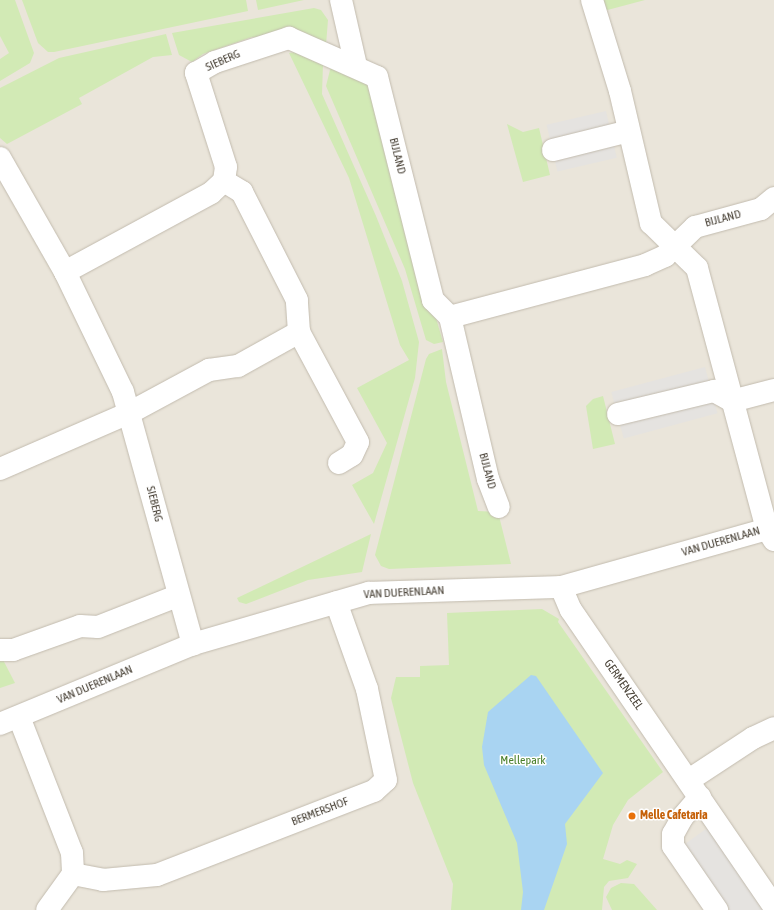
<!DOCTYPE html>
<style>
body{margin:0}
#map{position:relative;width:774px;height:910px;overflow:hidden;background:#f6f3ec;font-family:"Asap Condensed",sans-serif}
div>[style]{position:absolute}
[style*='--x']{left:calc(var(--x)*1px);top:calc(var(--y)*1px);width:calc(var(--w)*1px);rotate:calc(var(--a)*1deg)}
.residential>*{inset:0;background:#eae5da;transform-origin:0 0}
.green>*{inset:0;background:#d2eab5}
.parking>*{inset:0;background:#e5e3e0;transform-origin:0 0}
.water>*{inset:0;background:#a9d4f2}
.roads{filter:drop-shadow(0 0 1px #c2bbae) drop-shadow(0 0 1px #c2bbae)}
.minor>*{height:22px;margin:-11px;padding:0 11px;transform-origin:11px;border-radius:11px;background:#fff}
.dots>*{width:11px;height:11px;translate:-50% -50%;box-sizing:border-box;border:2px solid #fff;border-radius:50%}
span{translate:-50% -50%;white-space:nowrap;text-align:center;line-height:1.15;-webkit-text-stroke:3px #fff;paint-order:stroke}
.street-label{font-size:12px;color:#4b4439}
.park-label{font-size:12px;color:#4a7f2a}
.food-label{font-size:12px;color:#c56008;font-weight:700}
.left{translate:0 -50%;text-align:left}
</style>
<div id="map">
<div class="residential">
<i style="left:0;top:0;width:774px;height:910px"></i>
</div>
<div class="green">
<i style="clip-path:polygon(0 0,15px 0,34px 53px,30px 63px,0 81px,0 59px,9px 53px,0 36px)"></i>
<i style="clip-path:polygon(22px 0,246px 0,248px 11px,54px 52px,48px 52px,38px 43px)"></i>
<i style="clip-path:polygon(256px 0,304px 0,258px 10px)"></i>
<i style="clip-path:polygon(597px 0,645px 0,600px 12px)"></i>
<i style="clip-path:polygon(314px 8px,321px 10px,328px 20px,326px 45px,252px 37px,203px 54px,192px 62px,179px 55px,172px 33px)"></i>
<i style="clip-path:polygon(166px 34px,172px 55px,153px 57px,79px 98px,82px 104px,7px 144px,0 138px,0 88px,59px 58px)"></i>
<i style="clip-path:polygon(296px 52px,323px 64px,322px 94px,376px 216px,402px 281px,419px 342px,415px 378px,374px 524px,352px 485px,373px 473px,387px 443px,357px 388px,409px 360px,400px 345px,349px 178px,289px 53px)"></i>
<i style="clip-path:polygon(332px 62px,368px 85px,443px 342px,434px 344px,426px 340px,405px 269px,326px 86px)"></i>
<i style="clip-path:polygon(507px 124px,523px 132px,539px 128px,550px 175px,523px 182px)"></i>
<i style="clip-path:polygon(442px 349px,446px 382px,478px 511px,498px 512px,511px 564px,389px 569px,381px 566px,375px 555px,426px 359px,429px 354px)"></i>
<i style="clip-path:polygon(603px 396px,615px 444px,593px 449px,586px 406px,593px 399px)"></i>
<i style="clip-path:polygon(371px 534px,362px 572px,308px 580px,246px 604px,239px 602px,237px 598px)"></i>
<i style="clip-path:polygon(542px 609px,559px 619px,558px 622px,663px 772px,628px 800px,613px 825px,603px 859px,620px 864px,627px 860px,637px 864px,628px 878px,609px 881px,604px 887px,602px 910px,451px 910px,453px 884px,413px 783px,391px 698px,396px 677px,420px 677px,420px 666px,449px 665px,447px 613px)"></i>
<i style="clip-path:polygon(0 654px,15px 683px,0 688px)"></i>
<i style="clip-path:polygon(621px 883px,634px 884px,657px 910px,612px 910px,606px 897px,611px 888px)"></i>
</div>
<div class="parking">
<i style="left:606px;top:111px;width:48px;height:61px;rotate:77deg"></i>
<i style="left:705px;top:367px;width:48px;height:97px;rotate:75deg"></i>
<i style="clip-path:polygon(710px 826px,765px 910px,730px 910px,685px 844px)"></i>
</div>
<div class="water">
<i style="clip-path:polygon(531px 675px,536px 676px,603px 773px,565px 824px,567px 844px,544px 910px,521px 910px,523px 892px,517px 843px,484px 765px,482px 747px,488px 712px)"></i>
</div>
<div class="roads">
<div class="minor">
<i style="--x:341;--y:0;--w:68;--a:77.2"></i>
<i style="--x:592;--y:0;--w:95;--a:72.9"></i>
<i style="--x:620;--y:91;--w:136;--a:76.8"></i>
<i style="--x:651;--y:223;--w:64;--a:44.4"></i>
<i style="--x:697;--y:268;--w:270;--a:75"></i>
<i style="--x:767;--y:529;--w:13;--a:58"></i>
<i style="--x:553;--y:150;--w:78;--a:-14"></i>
<i style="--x:0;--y:158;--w:131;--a:60.3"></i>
<i style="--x:65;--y:272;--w:133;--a:64.2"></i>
<i style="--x:123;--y:392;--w:262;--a:74.5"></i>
<i style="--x:65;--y:272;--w:166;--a:-28.4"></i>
<i style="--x:211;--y:193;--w:18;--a:-43"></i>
<i style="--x:450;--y:317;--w:202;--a:-14.9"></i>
<i style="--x:645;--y:265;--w:22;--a:-24"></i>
<i style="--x:665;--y:256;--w:42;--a:-44"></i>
<i style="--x:695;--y:227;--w:68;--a:-15.3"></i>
<i style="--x:761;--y:209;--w:17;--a:-40"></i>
<i style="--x:618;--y:414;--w:99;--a:-13.5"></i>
<i style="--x:714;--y:391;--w:21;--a:29"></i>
<i style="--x:732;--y:401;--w:43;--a:-14.7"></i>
<i style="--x:339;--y:463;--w:15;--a:-32"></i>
<i style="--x:352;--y:455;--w:14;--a:-65"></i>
<i style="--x:358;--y:442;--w:125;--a:-118.2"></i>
<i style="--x:299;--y:332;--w:32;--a:-94"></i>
<i style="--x:297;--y:300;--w:121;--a:-117"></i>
<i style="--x:242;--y:192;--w:21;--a:-149"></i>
<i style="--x:224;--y:181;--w:14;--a:-82"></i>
<i style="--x:226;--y:167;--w:99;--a:-107.7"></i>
<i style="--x:196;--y:73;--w:22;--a:-30"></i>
<i style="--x:215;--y:62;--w:78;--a:-18"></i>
<i style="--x:289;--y:38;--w:96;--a:23.9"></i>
<i style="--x:377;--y:77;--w:230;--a:75.9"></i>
<i style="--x:433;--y:300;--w:24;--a:45"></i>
<i style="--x:450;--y:317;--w:166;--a:76.8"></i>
<i style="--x:488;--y:479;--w:30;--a:69"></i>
<i style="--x:0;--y:469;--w:143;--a:-23.5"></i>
<i style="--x:131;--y:412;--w:89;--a:-28.3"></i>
<i style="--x:209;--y:370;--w:29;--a:-8"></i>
<i style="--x:238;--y:366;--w:70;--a:-29.1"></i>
<i style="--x:561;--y:587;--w:25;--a:67"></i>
<i style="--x:571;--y:610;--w:359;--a:55.6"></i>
<i style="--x:0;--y:650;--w:13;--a:0"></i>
<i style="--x:13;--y:650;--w:71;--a:-19.7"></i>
<i style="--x:80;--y:626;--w:18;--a:3"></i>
<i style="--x:98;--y:627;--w:85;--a:-21.4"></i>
<i style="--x:19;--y:717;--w:146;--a:68.7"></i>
<i style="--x:72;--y:853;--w:21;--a:87"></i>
<i style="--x:73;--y:874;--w:44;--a:125.8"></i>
<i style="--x:0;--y:724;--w:209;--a:-22.5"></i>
<i style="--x:193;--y:644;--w:183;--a:-16.2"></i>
<i style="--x:369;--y:593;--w:192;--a:-1.8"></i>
<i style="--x:561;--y:587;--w:221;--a:-15.7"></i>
<i style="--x:689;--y:780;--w:77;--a:-33.3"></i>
<i style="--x:753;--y:738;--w:23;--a:-25"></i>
<i style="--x:700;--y:797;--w:28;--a:131"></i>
<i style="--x:682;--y:818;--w:18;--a:119"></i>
<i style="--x:673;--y:834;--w:12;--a:90"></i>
<i style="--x:673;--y:846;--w:78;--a:55.5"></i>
<i style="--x:73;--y:874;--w:31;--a:11"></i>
<i style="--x:103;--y:880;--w:54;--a:-5.3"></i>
<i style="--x:157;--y:875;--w:233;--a:-21.2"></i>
<i style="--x:374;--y:791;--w:16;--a:-43"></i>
<i style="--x:386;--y:780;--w:93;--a:-101.8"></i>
<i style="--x:367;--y:689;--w:92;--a:-109.6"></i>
</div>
</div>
<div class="dots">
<i style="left:632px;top:816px;background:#e8710a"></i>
</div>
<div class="street-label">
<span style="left:223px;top:61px;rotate:-24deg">SIEBERG</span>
<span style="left:397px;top:156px;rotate:76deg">BIJLAND</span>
<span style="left:723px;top:219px;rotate:-15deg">BIJLAND</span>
<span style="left:487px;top:471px;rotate:75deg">BIJLAND</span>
<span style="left:154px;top:504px;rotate:76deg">SIEBERG</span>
<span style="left:721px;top:542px;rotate:-16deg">VAN DUERENLAAN</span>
<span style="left:404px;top:593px;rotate:-3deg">VAN DUERENLAAN</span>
<span style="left:95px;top:685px;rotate:-23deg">VAN DUERENLAAN</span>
<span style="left:623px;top:685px;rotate:55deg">GERMENZEEL</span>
<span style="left:320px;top:812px;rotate:-21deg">BERMERSHOF</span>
</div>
<div class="park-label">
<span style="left:523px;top:761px">Mellepark</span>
</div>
<div class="food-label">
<span class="left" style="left:640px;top:816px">Melle Cafetaria</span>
</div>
</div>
